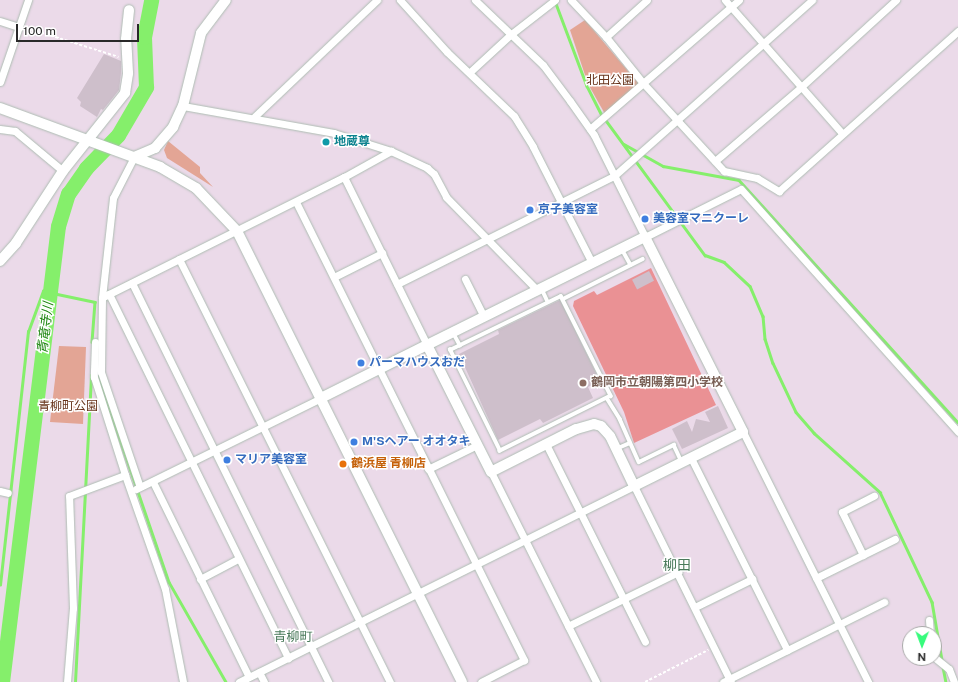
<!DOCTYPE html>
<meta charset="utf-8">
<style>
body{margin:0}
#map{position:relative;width:958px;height:682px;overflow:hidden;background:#ebdae9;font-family:"Public Sans","Noto Sans JP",sans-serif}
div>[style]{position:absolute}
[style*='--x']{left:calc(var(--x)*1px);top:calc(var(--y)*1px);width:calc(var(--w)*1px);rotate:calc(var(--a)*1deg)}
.green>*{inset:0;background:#e3a595}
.pitch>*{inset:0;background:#ea9194}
.stream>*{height:2.5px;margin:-1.25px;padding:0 1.25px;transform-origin:1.25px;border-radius:1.25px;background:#85ef6b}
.river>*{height:15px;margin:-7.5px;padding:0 7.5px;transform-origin:7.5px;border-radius:7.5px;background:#85ef6b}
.building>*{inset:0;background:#cebfcb;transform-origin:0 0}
.path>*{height:1.5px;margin-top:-0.75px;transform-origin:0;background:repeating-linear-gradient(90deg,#fff 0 3px,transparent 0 5px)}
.roads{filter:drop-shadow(0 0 1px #aebdb3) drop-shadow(0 0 1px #aebdb3)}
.lane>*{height:3.5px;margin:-1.75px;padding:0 1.75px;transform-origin:1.75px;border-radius:1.75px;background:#fff}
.street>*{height:7px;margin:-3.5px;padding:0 3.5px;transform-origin:3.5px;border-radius:3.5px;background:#fff}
.secondary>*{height:10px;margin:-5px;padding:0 5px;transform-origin:5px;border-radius:5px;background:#fff}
.dots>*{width:11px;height:11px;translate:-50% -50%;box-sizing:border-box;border:2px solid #fff;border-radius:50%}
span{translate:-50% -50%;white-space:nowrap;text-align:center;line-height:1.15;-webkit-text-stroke:3px #fff;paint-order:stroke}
.park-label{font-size:12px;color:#663219}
.culture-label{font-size:12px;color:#0d838f;font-weight:700}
.left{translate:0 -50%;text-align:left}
.shop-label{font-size:12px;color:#366cbe;font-weight:700}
.education-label{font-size:12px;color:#785e54;font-weight:700}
.food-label{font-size:12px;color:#c56008;font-weight:700}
.water-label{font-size:13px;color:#1b850d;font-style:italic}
.neighbourhood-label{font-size:13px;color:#49795a}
.quarter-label{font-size:14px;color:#49795a}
.north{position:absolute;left:902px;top:626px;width:40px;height:40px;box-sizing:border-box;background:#fff;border:1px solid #a9a9a9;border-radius:50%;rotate:181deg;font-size:11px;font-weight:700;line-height:16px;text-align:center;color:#292929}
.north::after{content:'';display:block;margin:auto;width:14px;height:18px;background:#37fb7c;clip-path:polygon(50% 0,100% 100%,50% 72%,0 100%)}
.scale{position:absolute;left:16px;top:24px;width:123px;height:18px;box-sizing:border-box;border:2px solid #292929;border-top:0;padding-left:5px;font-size:12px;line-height:14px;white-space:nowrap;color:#292929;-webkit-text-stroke:3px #fff;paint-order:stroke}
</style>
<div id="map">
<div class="green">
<i style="clip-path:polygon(585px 20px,639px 84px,605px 114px,588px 84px,570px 30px)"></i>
<i style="clip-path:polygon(168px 141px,200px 167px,200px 173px,213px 187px,167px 158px,164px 150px)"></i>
<i style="clip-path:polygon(59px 346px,86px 347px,83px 424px,50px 422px)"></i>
</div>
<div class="pitch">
<i style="clip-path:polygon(651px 268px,716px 405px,634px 443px,624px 412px,573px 306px,574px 301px,594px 291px,597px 295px)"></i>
</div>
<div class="stream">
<i style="--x:555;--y:1;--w:91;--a:69.4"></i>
<i style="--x:587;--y:86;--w:33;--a:63"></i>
<i style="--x:602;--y:115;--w:174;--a:53.7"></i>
<i style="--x:705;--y:255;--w:20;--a:20"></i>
<i style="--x:724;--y:262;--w:35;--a:43"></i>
<i style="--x:750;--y:286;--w:33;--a:67"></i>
<i style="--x:763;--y:316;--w:23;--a:85"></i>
<i style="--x:765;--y:339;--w:25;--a:72"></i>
<i style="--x:773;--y:363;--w:54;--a:64.9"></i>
<i style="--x:796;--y:412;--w:28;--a:49"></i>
<i style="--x:814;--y:433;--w:89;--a:41.8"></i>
<i style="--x:880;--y:492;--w:122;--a:64.7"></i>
<i style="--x:932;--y:602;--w:59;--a:80.2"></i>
<i style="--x:624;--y:144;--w:45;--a:29.4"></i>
<i style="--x:663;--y:166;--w:77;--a:10.4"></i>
<i style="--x:739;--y:180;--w:326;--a:47.9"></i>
<i style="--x:97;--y:372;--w:222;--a:71.1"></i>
<i style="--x:169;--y:582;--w:115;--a:60.3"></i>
<i style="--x:0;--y:585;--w:255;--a:-83.7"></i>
<i style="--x:28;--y:332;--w:44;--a:-69.9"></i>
<i style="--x:43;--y:291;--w:53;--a:11.9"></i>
<i style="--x:95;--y:302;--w:40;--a:94.3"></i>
<i style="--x:943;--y:667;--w:15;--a:79"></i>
<i style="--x:75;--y:682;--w:307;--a:-87"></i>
</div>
<div class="river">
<i style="--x:2;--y:682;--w:459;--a:-83"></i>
<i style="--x:58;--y:226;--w:34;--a:-73"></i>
<i style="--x:68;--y:194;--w:32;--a:-55"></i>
<i style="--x:86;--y:168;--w:46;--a:-45.9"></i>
<i style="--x:118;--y:135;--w:56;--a:-59.7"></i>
<i style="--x:146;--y:87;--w:50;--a:-92.3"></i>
<i style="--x:144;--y:37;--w:38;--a:-79"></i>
</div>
<div class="building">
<i style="clip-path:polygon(104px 54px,121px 61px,121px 73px,119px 90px,103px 110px,101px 109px,97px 117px,80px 106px,81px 102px,77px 98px)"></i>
<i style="left:649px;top:271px;width:11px;height:19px;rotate:63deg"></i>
<i style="clip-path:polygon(560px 300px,600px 381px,588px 387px,593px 398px,543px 423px,540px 419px,498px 440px,459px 354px,499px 334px,498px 330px)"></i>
<i style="clip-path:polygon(718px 406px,728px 428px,682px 449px,672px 429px,687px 421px,692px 432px,696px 419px,710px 422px,705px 412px)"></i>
</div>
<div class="path">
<i style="--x:27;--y:28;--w:96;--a:17.5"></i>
<i style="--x:645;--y:682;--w:71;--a:-26.9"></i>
</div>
<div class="roads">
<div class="lane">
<i style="--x:622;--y:249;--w:18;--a:61"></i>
<i style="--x:542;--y:289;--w:14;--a:65"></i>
<i style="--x:561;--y:296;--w:112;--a:63.4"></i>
<i style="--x:611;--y:396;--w:124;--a:153.6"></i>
<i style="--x:500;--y:451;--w:113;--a:-116.3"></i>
<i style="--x:450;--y:350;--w:123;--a:-25.9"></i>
<i style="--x:563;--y:299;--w:89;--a:-26.6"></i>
<i style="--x:454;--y:334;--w:13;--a:61"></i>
<i style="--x:607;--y:398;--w:25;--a:58"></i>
<i style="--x:620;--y:419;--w:47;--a:66.2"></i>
<i style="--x:639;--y:462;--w:39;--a:-26"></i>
<i style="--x:674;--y:445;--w:19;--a:65"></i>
<i style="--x:616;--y:449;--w:15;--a:-23"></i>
</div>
<div class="street">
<i style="--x:400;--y:0;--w:70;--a:47.9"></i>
<i style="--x:447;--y:52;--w:93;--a:43.7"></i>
<i style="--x:514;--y:116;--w:36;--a:58"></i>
<i style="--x:533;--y:147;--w:130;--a:63"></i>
<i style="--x:475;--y:0;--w:94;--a:43.7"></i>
<i style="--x:543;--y:65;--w:45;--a:53.1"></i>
<i style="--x:570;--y:101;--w:42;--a:54.8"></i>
<i style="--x:594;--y:135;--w:114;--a:63.4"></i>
<i style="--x:645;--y:237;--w:107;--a:-26.6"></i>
<i style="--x:741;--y:189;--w:326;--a:48.2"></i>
<i style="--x:571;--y:0;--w:51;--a:46.6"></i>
<i style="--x:606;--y:37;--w:59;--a:51.2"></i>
<i style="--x:643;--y:83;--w:120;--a:47.4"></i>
<i style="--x:724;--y:171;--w:34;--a:12"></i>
<i style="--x:757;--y:178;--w:26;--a:31"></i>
<i style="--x:779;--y:191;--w:240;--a:-41.8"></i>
<i style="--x:725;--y:0;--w:177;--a:48.7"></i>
<i style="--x:0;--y:21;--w:20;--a:18"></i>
<i style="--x:606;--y:37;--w:55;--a:-42.1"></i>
<i style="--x:470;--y:72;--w:54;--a:-42.8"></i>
<i style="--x:510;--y:35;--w:57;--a:-37.9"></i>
<i style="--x:0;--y:82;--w:87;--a:-71.1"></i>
<i style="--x:183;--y:106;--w:153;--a:10.1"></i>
<i style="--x:334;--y:133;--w:60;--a:17.5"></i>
<i style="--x:391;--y:151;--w:40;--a:25"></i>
<i style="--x:427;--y:168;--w:9;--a:41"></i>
<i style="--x:434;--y:174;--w:26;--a:62"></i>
<i style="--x:446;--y:197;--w:130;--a:45.6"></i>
<i style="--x:254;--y:117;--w:170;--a:-43.6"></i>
<i style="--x:0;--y:129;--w:15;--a:8"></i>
<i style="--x:15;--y:131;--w:62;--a:39.8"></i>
<i style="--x:590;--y:129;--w:197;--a:-40.9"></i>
<i style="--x:134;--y:157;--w:46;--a:117.1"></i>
<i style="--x:113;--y:198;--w:101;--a:96.3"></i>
<i style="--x:102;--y:298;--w:74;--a:90.8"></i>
<i style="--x:101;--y:372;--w:121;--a:71.3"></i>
<i style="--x:715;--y:161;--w:113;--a:-40.7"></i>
<i style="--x:801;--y:87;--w:129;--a:-42.5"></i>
<i style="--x:344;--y:177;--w:187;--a:63.7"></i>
<i style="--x:296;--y:202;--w:512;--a:63.54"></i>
<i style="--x:524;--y:660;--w:48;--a:152.9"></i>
<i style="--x:179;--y:259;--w:473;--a:63.5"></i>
<i style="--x:334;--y:277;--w:54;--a:-26.6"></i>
<i style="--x:465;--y:279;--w:42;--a:63.4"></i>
<i style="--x:132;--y:283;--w:445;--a:63.8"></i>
<i style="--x:397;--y:284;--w:242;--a:-26.5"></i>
<i style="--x:614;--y:176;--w:265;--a:-41.6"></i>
<i style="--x:109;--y:294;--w:406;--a:63.8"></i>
<i style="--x:105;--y:296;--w:267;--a:-26.5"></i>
<i style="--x:344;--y:177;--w:54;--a:-29"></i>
<i style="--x:95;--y:342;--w:35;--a:92"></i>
<i style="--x:94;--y:377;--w:103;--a:72.4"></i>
<i style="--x:743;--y:432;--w:280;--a:63.4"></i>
<i style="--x:546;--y:444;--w:221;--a:63.4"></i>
<i style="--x:691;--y:458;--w:215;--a:63.4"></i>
<i style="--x:428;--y:469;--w:55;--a:-26.1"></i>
<i style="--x:491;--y:472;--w:235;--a:63.4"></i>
<i style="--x:153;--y:482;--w:217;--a:63.8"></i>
<i style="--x:136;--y:489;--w:206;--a:-26.2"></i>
<i style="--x:0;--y:491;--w:8;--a:14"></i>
<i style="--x:863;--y:555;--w:48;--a:-116"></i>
<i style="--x:842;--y:512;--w:36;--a:-27"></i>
<i style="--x:816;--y:578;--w:88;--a:-26.3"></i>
<i style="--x:200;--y:579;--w:43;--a:-27.8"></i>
<i style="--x:695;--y:607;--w:64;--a:-26.2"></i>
<i style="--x:929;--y:620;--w:14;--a:86"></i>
<i style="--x:568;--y:626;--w:123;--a:-26.1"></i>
<i style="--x:934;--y:657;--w:19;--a:39"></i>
<i style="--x:949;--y:669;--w:14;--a:69"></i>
<i style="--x:259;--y:672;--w:11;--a:63"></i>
<i style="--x:67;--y:682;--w:74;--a:-85.4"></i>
<i style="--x:73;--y:608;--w:112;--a:-92"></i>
<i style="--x:69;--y:496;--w:60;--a:-20.6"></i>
<i style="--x:125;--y:475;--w:121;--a:70.7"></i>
<i style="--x:165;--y:589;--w:95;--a:79"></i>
<i style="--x:239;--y:682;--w:441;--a:-26.4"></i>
<i style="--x:634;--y:486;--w:219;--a:63.7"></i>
<i style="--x:723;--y:682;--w:180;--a:-26.4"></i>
</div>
<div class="secondary">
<i style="--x:0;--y:108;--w:171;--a:20.2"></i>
<i style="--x:160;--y:167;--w:42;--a:30.3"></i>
<i style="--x:196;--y:188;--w:59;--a:46.4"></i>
<i style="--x:237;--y:231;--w:504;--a:63.49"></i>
<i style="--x:134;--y:157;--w:23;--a:-23"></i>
<i style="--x:155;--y:148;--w:28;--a:-49"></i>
<i style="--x:173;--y:127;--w:23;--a:-65"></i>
<i style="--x:183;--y:106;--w:75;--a:-76.1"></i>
<i style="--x:201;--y:33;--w:41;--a:-52.9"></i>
<i style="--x:0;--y:261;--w:24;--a:-48"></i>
<i style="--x:16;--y:243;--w:86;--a:-56.9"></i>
<i style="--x:63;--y:171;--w:100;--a:-51.5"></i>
<i style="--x:125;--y:93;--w:20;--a:-81"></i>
<i style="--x:128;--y:73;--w:34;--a:-93"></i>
<i style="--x:126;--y:39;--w:29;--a:-84"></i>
<i style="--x:321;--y:398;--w:119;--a:-26.6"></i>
<i style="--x:427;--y:345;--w:243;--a:-26.4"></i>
<i style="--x:645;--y:237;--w:218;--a:63.3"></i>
<i style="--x:743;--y:432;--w:122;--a:153.6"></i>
<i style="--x:634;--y:486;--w:55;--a:-115.6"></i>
<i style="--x:610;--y:436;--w:13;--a:-132"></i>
<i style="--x:601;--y:426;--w:7;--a:-164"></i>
<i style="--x:594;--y:424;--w:19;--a:164"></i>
<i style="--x:576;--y:429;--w:95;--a:153.2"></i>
<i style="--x:491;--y:472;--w:142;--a:-116.7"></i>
</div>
</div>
<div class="dots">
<i style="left:326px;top:142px;background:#0f9aa8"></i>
<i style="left:530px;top:210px;background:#3f7fe0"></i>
<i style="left:645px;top:219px;background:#3f7fe0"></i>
<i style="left:361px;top:363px;background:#3f7fe0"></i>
<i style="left:583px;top:383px;background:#8d6e63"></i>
<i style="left:354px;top:442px;background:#3f7fe0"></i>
<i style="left:227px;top:460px;background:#3f7fe0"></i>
<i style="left:343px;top:464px;background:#e8710a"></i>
</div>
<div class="park-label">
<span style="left:610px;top:81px">北田公園</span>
<span style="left:68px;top:407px">青柳町公園</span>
</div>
<div class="culture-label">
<span class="left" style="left:334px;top:142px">地蔵尊</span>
</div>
<div class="shop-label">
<span class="left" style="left:538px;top:210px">京子美容室</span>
<span class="left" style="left:653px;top:219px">美容室マニクーレ</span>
<span class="left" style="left:369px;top:363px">パーマハウスおだ</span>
<span class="left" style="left:362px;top:442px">M'Sヘアー オオタキ</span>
<span class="left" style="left:235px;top:460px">マリア美容室</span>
</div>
<div class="education-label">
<span class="left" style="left:591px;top:383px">鶴岡市立朝陽第四小学校</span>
</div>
<div class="food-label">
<span class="left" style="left:351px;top:464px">鶴浜屋 青柳店</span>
</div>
<div class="water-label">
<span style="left:46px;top:328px;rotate:-83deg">青竜寺川</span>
</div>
<div class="neighbourhood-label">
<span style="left:293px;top:637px">青柳町</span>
</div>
<div class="quarter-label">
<span style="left:677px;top:565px">柳田</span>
</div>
<div class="north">N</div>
<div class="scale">100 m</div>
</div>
